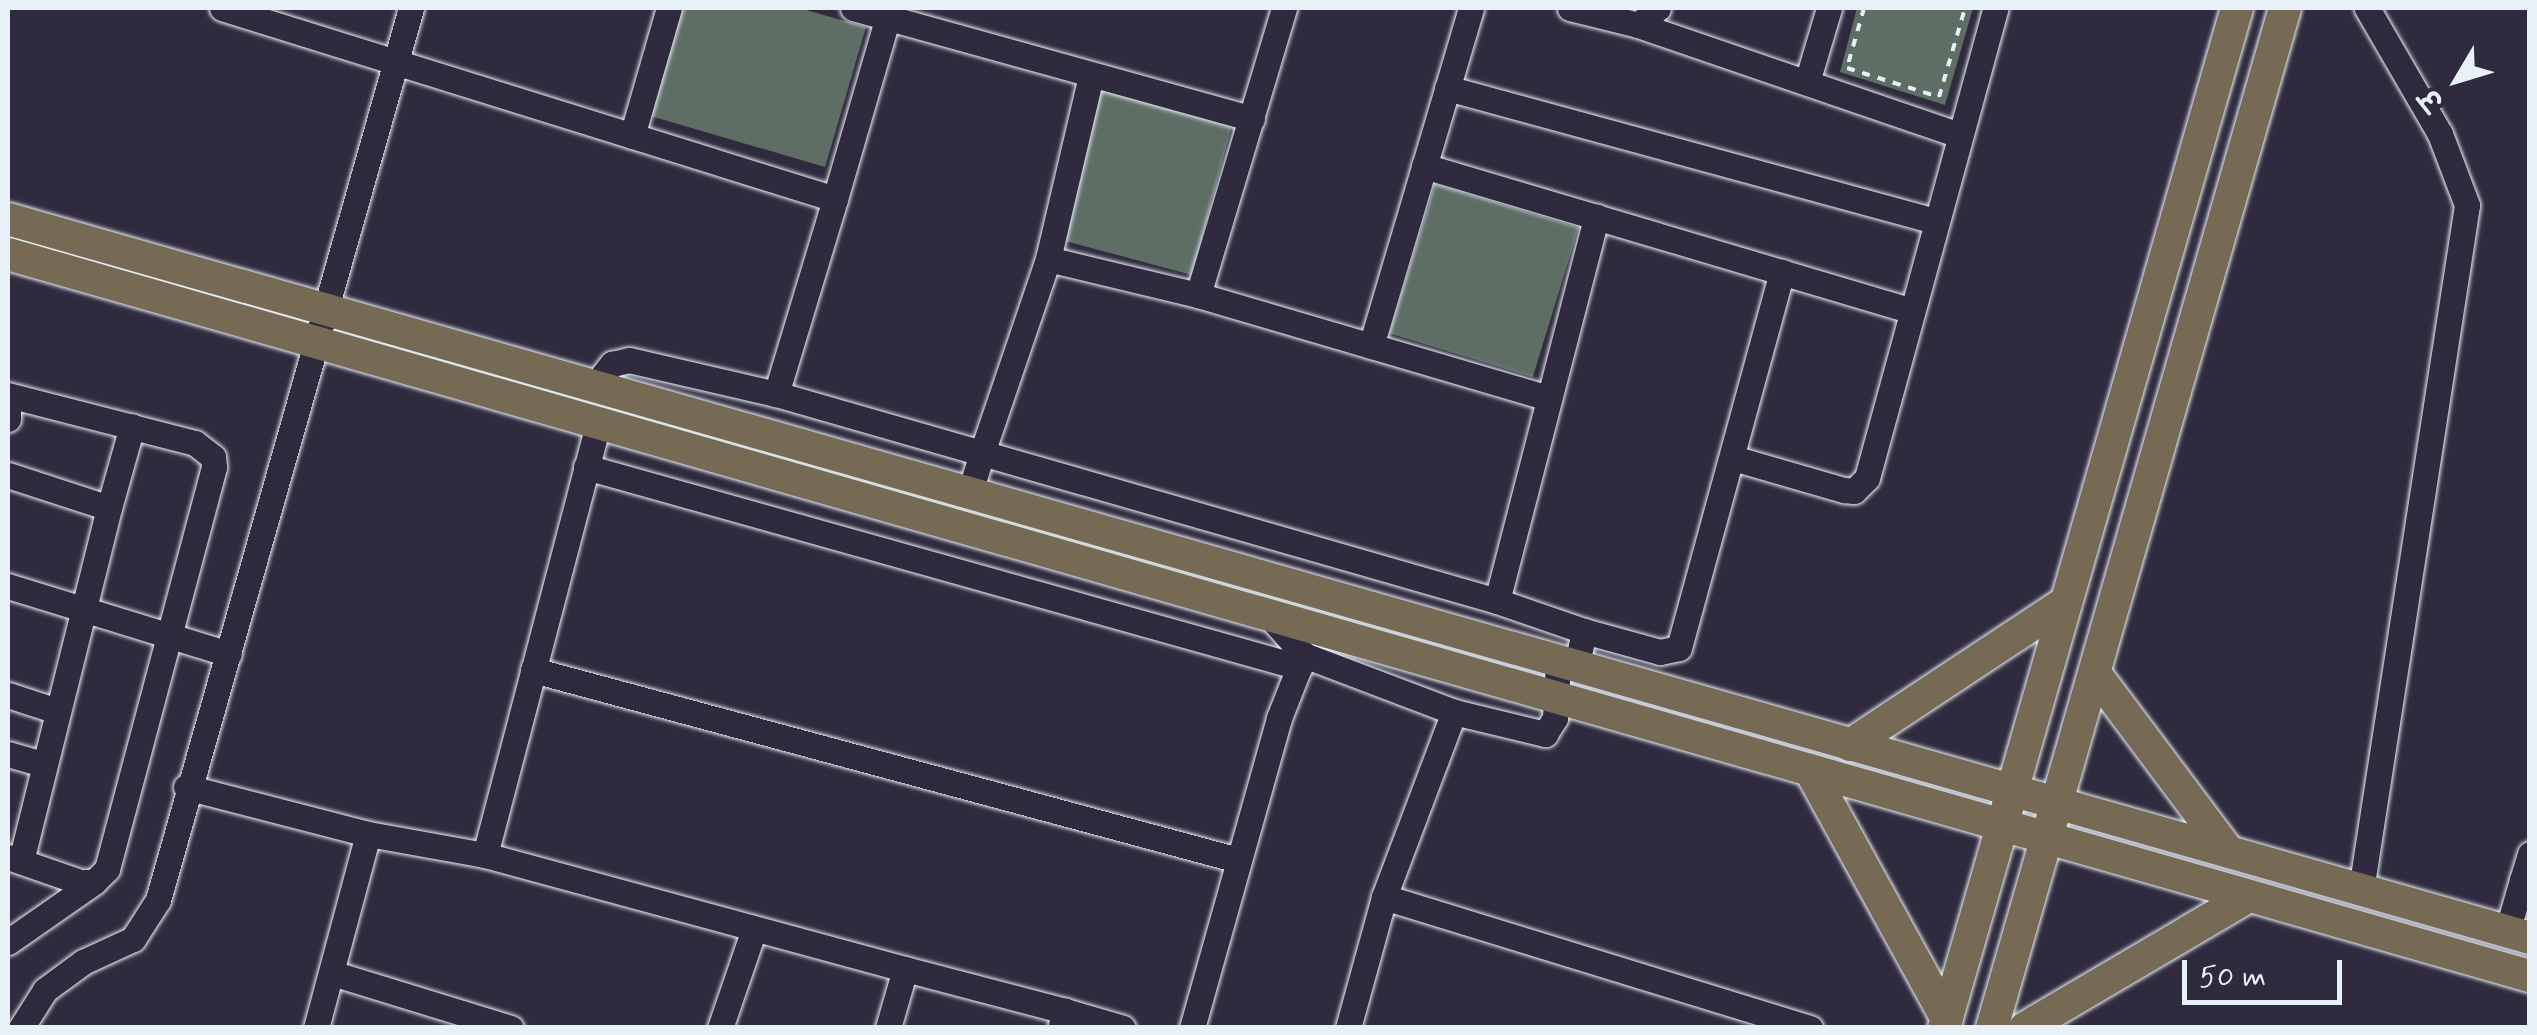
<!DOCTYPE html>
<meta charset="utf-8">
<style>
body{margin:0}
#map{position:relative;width:2537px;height:1035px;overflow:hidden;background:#2f2a3d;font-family:Mynerve,"Playpen Sans Deva",sans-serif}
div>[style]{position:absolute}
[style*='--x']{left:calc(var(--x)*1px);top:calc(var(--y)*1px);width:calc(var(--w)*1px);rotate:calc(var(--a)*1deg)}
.green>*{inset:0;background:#5f6e65;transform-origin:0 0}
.path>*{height:4px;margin-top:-2px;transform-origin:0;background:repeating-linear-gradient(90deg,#e8f1f8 0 8px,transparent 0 16px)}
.roads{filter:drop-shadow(0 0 2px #e8f1f8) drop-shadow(0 0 2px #e8f1f8)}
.minor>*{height:25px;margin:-12.5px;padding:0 12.5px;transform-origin:12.5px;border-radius:12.5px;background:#2f2a3d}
.major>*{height:32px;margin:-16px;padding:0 16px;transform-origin:16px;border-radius:16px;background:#776a54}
span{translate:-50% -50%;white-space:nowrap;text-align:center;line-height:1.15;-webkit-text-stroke:8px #2f2a3d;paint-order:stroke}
.frame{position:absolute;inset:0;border:10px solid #e8f1f8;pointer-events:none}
.north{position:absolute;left:2407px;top:30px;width:100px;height:100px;-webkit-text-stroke:8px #2f2a3d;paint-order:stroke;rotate:232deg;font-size:28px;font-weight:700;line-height:40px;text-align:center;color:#e8f1f8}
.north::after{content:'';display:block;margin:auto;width:35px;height:45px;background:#e8f1f8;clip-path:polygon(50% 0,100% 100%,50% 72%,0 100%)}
.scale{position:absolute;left:2182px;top:960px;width:160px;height:45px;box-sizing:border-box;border:5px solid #e8f1f8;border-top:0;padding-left:12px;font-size:30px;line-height:35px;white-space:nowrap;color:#e8f1f8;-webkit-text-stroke:8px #2f2a3d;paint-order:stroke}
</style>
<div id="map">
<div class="green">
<i style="clip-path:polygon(678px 8px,799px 8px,866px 27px,825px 167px,647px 115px)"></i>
<i style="clip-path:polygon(1857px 8px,1973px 8px,1945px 105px,1840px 72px)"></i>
<i style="left:1097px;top:88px;width:140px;height:156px;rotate:15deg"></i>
<i style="left:1435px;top:184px;width:150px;height:156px;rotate:17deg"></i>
</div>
<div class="path">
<i style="--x:1864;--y:8;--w:62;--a:105.8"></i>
<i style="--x:1847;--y:68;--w:96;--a:17.5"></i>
<i style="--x:1939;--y:97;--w:93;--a:-73.7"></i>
</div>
<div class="roads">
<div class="minor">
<i style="--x:222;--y:8;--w:642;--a:17.31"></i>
<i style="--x:835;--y:199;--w:190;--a:-73.8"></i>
<i style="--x:853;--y:8;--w:414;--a:15.5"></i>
<i style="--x:1570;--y:8;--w:70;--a:14"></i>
<i style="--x:1638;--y:25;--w:26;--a:-40"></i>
<i style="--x:1638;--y:25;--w:339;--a:18.9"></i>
<i style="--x:1807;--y:82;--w:77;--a:-73.4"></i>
<i style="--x:1447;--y:88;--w:506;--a:15.25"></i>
<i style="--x:632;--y:136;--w:133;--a:-73.9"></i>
<i style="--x:1424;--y:166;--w:506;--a:16.54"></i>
<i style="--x:835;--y:199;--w:204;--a:106.8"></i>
<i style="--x:776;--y:394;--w:214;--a:16"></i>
<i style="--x:982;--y:453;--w:205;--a:-71.2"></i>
<i style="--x:1048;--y:259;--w:189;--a:-76.8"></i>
<i style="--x:1048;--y:259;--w:154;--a:13.5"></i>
<i style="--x:1198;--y:295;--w:366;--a:16.4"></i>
<i style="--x:1198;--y:295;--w:300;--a:-73.3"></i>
<i style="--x:1371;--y:346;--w:352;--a:-73.5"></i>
<i style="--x:593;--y:388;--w:31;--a:-52"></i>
<i style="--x:612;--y:364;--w:17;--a:-13"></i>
<i style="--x:629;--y:360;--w:151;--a:13"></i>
<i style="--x:8;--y:395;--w:193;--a:14.4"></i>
<i style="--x:195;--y:443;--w:23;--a:38"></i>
<i style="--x:213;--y:457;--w:10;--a:84"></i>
<i style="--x:214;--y:467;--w:416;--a:104.9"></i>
<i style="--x:107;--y:869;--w:18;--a:135"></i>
<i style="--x:94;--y:882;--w:14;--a:180"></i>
<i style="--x:80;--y:882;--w:76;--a:-160.9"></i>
<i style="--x:8;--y:399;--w:20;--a:90"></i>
<i style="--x:1733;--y:458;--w:116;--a:16.1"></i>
<i style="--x:1844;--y:490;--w:10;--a:6"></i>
<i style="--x:1854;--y:491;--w:18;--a:-45"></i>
<i style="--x:1867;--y:478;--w:487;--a:-74.7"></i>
<i style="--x:586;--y:467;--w:741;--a:15.67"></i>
<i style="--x:8;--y:475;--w:106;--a:18.1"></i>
<i style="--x:109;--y:508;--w:85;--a:-74.3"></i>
<i style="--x:969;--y:495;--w:44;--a:-72.8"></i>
<i style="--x:982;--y:453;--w:536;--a:16.03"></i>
<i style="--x:8;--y:586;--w:231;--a:17.1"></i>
<i style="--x:1272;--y:619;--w:48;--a:48.4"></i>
<i style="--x:1304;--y:655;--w:160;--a:20.8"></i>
<i style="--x:1584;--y:631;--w:92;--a:-161"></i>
<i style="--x:1497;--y:601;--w:397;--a:-75.5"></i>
<i style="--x:1576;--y:667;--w:37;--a:-77"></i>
<i style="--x:1584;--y:631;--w:79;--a:15.4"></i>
<i style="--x:1660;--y:652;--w:19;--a:-12"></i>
<i style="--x:1679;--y:648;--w:390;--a:-74.7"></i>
<i style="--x:533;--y:670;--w:730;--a:15.08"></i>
<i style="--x:8;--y:695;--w:48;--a:18.1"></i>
<i style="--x:8;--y:754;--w:36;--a:16"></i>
<i style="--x:186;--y:787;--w:188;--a:14.5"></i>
<i style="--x:368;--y:834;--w:201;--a:105"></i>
<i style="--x:368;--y:834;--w:119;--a:10.2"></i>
<i style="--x:485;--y:855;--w:435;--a:15.2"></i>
<i style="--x:2530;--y:854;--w:27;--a:107"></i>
<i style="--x:2522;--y:880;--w:8;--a:14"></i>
<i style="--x:485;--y:855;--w:442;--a:-75.3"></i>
<i style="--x:21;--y:861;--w:364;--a:-76"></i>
<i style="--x:2361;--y:890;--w:693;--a:-81.2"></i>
<i style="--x:2467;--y:205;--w:76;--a:-110.8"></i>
<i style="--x:2440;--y:134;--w:146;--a:-120.1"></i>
<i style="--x:1384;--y:897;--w:446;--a:17.1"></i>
<i style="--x:2507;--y:932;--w:54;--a:-73.9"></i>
<i style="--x:8;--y:942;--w:105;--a:-34.9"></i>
<i style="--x:332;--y:973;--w:187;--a:17.1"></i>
<i style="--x:1061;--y:1025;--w:15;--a:-74"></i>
<i style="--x:1065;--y:1011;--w:60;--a:16.3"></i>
<i style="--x:21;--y:1028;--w:45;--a:-57.7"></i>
<i style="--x:45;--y:990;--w:47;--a:-36.4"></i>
<i style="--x:83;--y:962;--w:55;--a:-24.7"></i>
<i style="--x:133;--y:939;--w:46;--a:-57.3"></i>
<i style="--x:158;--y:900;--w:927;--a:-74.16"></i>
<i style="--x:720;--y:1028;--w:105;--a:-71"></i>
<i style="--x:888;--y:1028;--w:61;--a:-73.9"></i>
<i style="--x:905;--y:969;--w:165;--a:14.7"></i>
<i style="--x:1192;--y:1028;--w:322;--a:-74.3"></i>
<i style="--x:1279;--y:718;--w:68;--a:-68.4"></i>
<i style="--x:1348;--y:1028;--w:136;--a:-74.6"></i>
<i style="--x:1384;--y:897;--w:198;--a:-69.3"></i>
<i style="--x:1454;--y:712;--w:94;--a:13.6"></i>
<i style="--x:1545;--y:734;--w:19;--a:-58"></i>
<i style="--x:1555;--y:718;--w:56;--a:-86.9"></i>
</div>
<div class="major">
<i style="--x:8;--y:219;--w:2622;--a:15.91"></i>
<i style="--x:8;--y:254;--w:2623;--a:15.98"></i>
<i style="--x:2097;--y:676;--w:219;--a:53.2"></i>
<i style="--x:1850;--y:745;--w:259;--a:-33.5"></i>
<i style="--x:1810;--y:770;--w:284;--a:61.2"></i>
<i style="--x:1944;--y:1028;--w:1061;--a:-73.97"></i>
<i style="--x:1992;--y:1028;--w:1061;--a:-73.97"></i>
<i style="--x:2025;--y:1028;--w:260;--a:-30.5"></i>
</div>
</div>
<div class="frame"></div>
<div class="north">उ</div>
<div class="scale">50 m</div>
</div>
